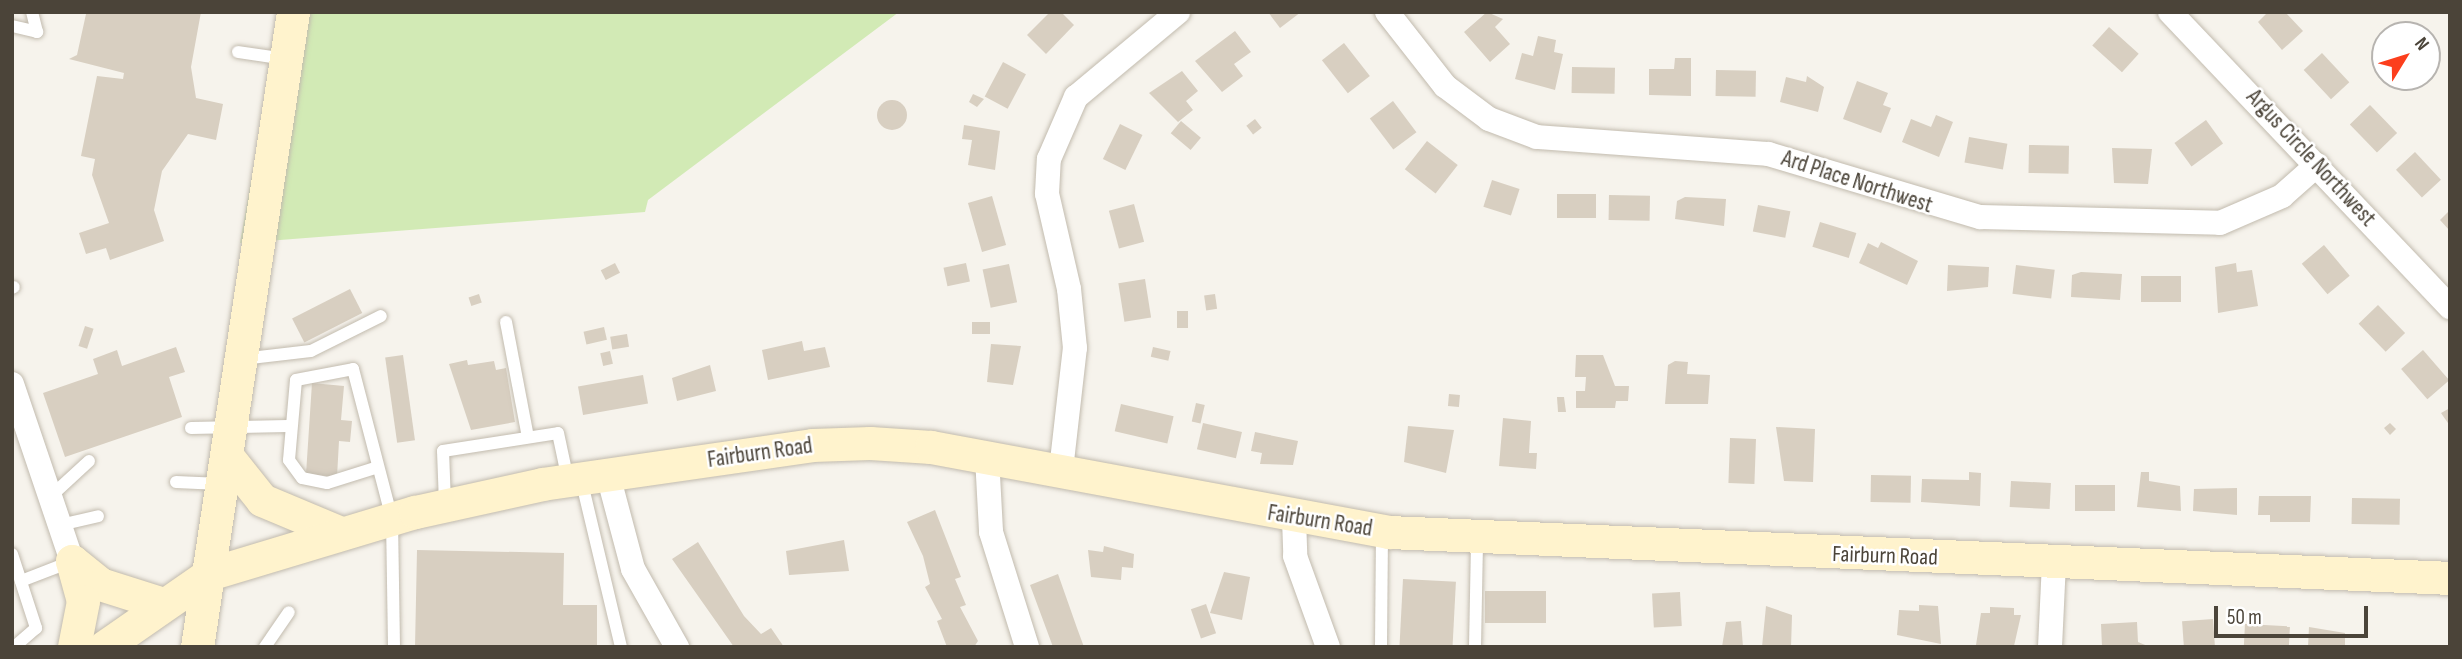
<!DOCTYPE html>
<style>
body{margin:0}
#map{position:relative;width:2462px;height:659px;overflow:hidden;background:#f6f3ec;font-family:"Sofia Sans Condensed",sans-serif}
div>[style]{position:absolute}
[style*='--x']{left:calc(var(--x)*1px);top:calc(var(--y)*1px);width:calc(var(--w)*1px);rotate:calc(var(--a)*1deg)}
.green>*{inset:0;background:#d2eab5}
.building>*{inset:0;background:#d8cfc1;transform-origin:0 0}
.round{border-radius:50%}
.roads{filter:drop-shadow(0 0 2px #c2bbae) drop-shadow(0 0 2px #c2bbae)}
.lane>*{height:12px;margin:-6px;padding:0 6px;transform-origin:6px;border-radius:6px;background:#fff}
.street>*{height:24px;margin:-12px;padding:0 12px;transform-origin:12px;border-radius:12px;background:#fff}
.secondary>*{height:33px;margin:-16.5px;padding:0 16.5px;transform-origin:16.5px;border-radius:16.5px;background:#fff3cd}
span{translate:-50% -50%;white-space:nowrap;text-align:center;line-height:1.15;-webkit-text-stroke:5px #fff;paint-order:stroke}
.street-label{font-size:23px;color:#4b4439}
.frame{position:absolute;inset:0;border:14px solid #4b4439;pointer-events:none}
.north{position:absolute;left:2371px;top:21px;width:70px;height:70px;box-sizing:border-box;background:#fff;border:2px solid #b7b4b0;border-radius:50%;rotate:52deg;font-size:19px;font-weight:700;line-height:28px;text-align:center;color:#4b4439}
.north::after{content:'';display:block;margin:auto;width:24px;height:32px;background:#fc3f1d;clip-path:polygon(50% 0,100% 100%,50% 72%,0 100%)}
.scale{position:absolute;left:2214px;top:606px;width:154px;height:32px;box-sizing:border-box;border:4px solid #4b4439;border-top:0;padding-left:9px;font-size:21px;line-height:24px;white-space:nowrap;color:#4b4439;-webkit-text-stroke:5px #fff;paint-order:stroke}
</style>
<div id="map">
<div class="green">
<i style="clip-path:polygon(281px 12px,899px 12px,648px 200px,645px 212px,240px 243px)"></i>
</div>
<div class="building">
<i style="clip-path:polygon(201px 12px,191px 67px,196px 98px,223px 104px,216px 140px,188px 134px,162px 171px,154px 210px,164px 241px,110px 260px,106px 248px,86px 254px,79px 233px,109px 223px,92px 175px,95px 159px,81px 156px,97px 76px,123px 79px,124px 73px,69px 59px,77px 55px,86px 14px)"></i>
<i style="clip-path:polygon(1050px 12px,1061px 12px,1074px 25px,1046px 54px,1027px 35px)"></i>
<i style="clip-path:polygon(1268px 12px,1301px 12px,1280px 28px)"></i>
<i style="clip-path:polygon(1487px 12px,1503px 19px,1495px 27px,1510px 44px,1490px 62px,1464px 32px)"></i>
<i style="clip-path:polygon(2268px 12px,2285px 12px,2303px 31px,2282px 50px,2258px 22px)"></i>
<i style="left:2109px;top:27px;width:40px;height:25px;rotate:42deg"></i>
<i style="clip-path:polygon(1235px 31px,1251px 52px,1234px 64px,1243px 76px,1222px 92px,1195px 61px)"></i>
<i style="clip-path:polygon(1538px 36px,1556px 40px,1554px 52px,1563px 54px,1555px 90px,1515px 79px,1522px 53px,1533px 56px)"></i>
<i style="left:1344px;top:43px;width:42px;height:28px;rotate:52deg"></i>
<i style="left:2322px;top:53px;width:40px;height:25px;rotate:47deg"></i>
<i style="clip-path:polygon(1675px 58px,1691px 58px,1691px 96px,1649px 95px,1649px 69px,1674px 69px)"></i>
<i style="left:1003px;top:62px;width:26px;height:39px;rotate:28deg"></i>
<i style="left:1572px;top:67px;width:43px;height:26px;rotate:1deg"></i>
<i style="left:1716px;top:70px;width:40px;height:26px;rotate:1deg"></i>
<i style="clip-path:polygon(1182px 71px,1198px 91px,1186px 101px,1193px 110px,1178px 122px,1149px 93px)"></i>
<i style="clip-path:polygon(1807px 76px,1824px 87px,1818px 112px,1780px 102px,1786px 77px,1806px 82px)"></i>
<i style="clip-path:polygon(1857px 81px,1888px 93px,1883px 105px,1891px 108px,1881px 133px,1843px 119px)"></i>
<i style="clip-path:polygon(973px 94px,984px 99px,977px 107px,969px 102px)"></i>
<i class="round" style="left:877px;top:100px;width:30px;height:30px"></i>
<i style="left:1393px;top:101px;width:39px;height:29px;rotate:53deg"></i>
<i style="left:2370px;top:105px;width:39px;height:28px;rotate:46deg"></i>
<i style="clip-path:polygon(1936px 115px,1953px 122px,1939px 157px,1902px 142px,1911px 119px,1931px 127px)"></i>
<i style="left:1255px;top:119px;width:11px;height:11px;rotate:52deg"></i>
<i style="left:2206px;top:120px;width:29px;height:39px;rotate:54deg"></i>
<i style="left:1181px;top:121px;width:26px;height:16px;rotate:40deg"></i>
<i style="left:1120px;top:124px;width:25px;height:39px;rotate:26deg"></i>
<i style="clip-path:polygon(964px 125px,1000px 131px,995px 170px,968px 165px,972px 140px,962px 139px)"></i>
<i style="left:1969px;top:137px;width:39px;height:26px;rotate:10deg"></i>
<i style="left:1427px;top:141px;width:39px;height:36px;rotate:38deg"></i>
<i style="left:2029px;top:145px;width:40px;height:28px;rotate:1deg"></i>
<i style="clip-path:polygon(2112px 148px,2152px 149px,2148px 184px,2114px 183px)"></i>
<i style="left:2415px;top:152px;width:38px;height:26px;rotate:47deg"></i>
<i style="left:1492px;top:180px;width:29px;height:28px;rotate:18deg"></i>
<i style="left:1596px;top:194px;width:24px;height:39px;rotate:90deg"></i>
<i style="left:1609px;top:195px;width:41px;height:25px;rotate:1deg"></i>
<i style="left:992px;top:196px;width:51px;height:25px;rotate:74deg"></i>
<i style="clip-path:polygon(1685px 197px,1726px 199px,1724px 226px,1675px 219px,1677px 201px)"></i>
<i style="left:1134px;top:204px;width:39px;height:26px;rotate:75deg"></i>
<i style="left:1758px;top:205px;width:33px;height:27px;rotate:11deg"></i>
<i style="clip-path:polygon(2450px 210px,2450px 231px,2440px 220px)"></i>
<i style="left:1820px;top:222px;width:38px;height:26px;rotate:17deg"></i>
<i style="clip-path:polygon(1881px 242px,1918px 261px,1907px 285px,1859px 263px,1868px 243px,1878px 248px)"></i>
<i style="left:2324px;top:245px;width:40px;height:29px;rotate:50deg"></i>
<i style="left:615px;top:263px;width:11px;height:16px;rotate:63deg"></i>
<i style="left:966px;top:263px;width:19px;height:23px;rotate:78deg"></i>
<i style="clip-path:polygon(2236px 263px,2237px 272px,2252px 270px,2258px 306px,2218px 313px,2215px 267px)"></i>
<i style="left:1009px;top:264px;width:39px;height:27px;rotate:78deg"></i>
<i style="clip-path:polygon(1948px 265px,1989px 267px,1988px 287px,1947px 291px)"></i>
<i style="left:2016px;top:265px;width:39px;height:29px;rotate:7deg"></i>
<i style="clip-path:polygon(2081px 272px,2122px 274px,2120px 300px,2071px 297px,2072px 275px)"></i>
<i style="left:2141px;top:276px;width:40px;height:26px"></i>
<i style="left:1145px;top:279px;width:39px;height:27px;rotate:81deg"></i>
<i style="left:350px;top:289px;width:27px;height:65px;rotate:63deg"></i>
<i style="left:479px;top:294px;width:9px;height:11px;rotate:72deg"></i>
<i style="left:1215px;top:294px;width:15px;height:11px;rotate:82deg"></i>
<i style="left:2378px;top:305px;width:39px;height:27px;rotate:46deg"></i>
<i style="left:1177px;top:311px;width:11px;height:17px"></i>
<i style="left:990px;top:322px;width:12px;height:18px;rotate:90deg"></i>
<i style="left:85px;top:326px;width:9px;height:21px;rotate:18deg"></i>
<i style="left:604px;top:327px;width:13px;height:21px;rotate:77deg"></i>
<i style="left:627px;top:334px;width:13px;height:17px;rotate:81deg"></i>
<i style="clip-path:polygon(802px 341px,804px 351px,825px 347px,830px 367px,768px 380px,762px 350px)"></i>
<i style="clip-path:polygon(991px 344px,1021px 346px,1013px 385px,987px 382px)"></i>
<i style="clip-path:polygon(176px 347px,185px 372px,169px 377px,182px 417px,65px 457px,43px 393px,98px 374px,93px 359px,117px 350px,122px 366px)"></i>
<i style="left:1153px;top:347px;width:18px;height:10px;rotate:13deg"></i>
<i style="left:2423px;top:350px;width:40px;height:29px;rotate:49deg"></i>
<i style="left:610px;top:351px;width:13px;height:10px;rotate:77deg"></i>
<i style="left:403px;top:355px;width:86px;height:18px;rotate:82deg"></i>
<i style="clip-path:polygon(1576px 355px,1603px 355px,1615px 386px,1629px 386px,1628px 401px,1616px 401px,1615px 408px,1576px 408px,1576px 391px,1585px 391px,1586px 377px,1575px 377px)"></i>
<i style="clip-path:polygon(467px 360px,468px 365px,494px 361px,496px 370px,506px 368px,515px 422px,471px 430px,449px 364px)"></i>
<i style="clip-path:polygon(1675px 361px,1688px 362px,1687px 374px,1710px 375px,1708px 404px,1665px 404px,1668px 365px)"></i>
<i style="clip-path:polygon(710px 365px,716px 391px,677px 401px,672px 378px)"></i>
<i style="left:643px;top:375px;width:29px;height:66px;rotate:80deg"></i>
<i style="clip-path:polygon(312px 383px,344px 386px,341px 420px,352px 421px,350px 442px,339px 441px,337px 477px,306px 474px)"></i>
<i style="left:1449px;top:394px;width:11px;height:12px;rotate:5deg"></i>
<i style="clip-path:polygon(1557px 397px,1564px 397px,1566px 412px,1558px 412px)"></i>
<i style="left:1196px;top:403px;width:9px;height:19px;rotate:13deg"></i>
<i style="left:1121px;top:404px;width:54px;height:28px;rotate:13deg"></i>
<i style="clip-path:polygon(2450px 408px,2450px 426px,2441px 413px)"></i>
<i style="clip-path:polygon(1503px 418px,1531px 421px,1529px 453px,1537px 453px,1536px 469px,1499px 466px)"></i>
<i style="left:1203px;top:423px;width:40px;height:27px;rotate:13deg"></i>
<i style="clip-path:polygon(2390px 423px,2396px 429px,2390px 435px,2384px 428px)"></i>
<i style="clip-path:polygon(1408px 426px,1454px 430px,1446px 473px,1404px 462px)"></i>
<i style="clip-path:polygon(1776px 427px,1815px 429px,1813px 482px,1784px 481px)"></i>
<i style="clip-path:polygon(1255px 432px,1298px 441px,1293px 465px,1260px 464px,1262px 453px,1251px 451px)"></i>
<i style="left:1730px;top:438px;width:26px;height:45px;rotate:2deg"></i>
<i style="clip-path:polygon(1969px 472px,1981px 473px,1980px 506px,1921px 502px,1922px 479px,1969px 480px)"></i>
<i style="clip-path:polygon(2141px 472px,2149px 472px,2149px 481px,2180px 486px,2181px 511px,2137px 507px)"></i>
<i style="left:1871px;top:475px;width:40px;height:27px;rotate:1deg"></i>
<i style="left:2011px;top:481px;width:40px;height:26px;rotate:3deg"></i>
<i style="left:2075px;top:485px;width:40px;height:26px"></i>
<i style="clip-path:polygon(2237px 488px,2237px 515px,2193px 511px,2194px 489px)"></i>
<i style="clip-path:polygon(2259px 496px,2311px 496px,2310px 522px,2270px 522px,2270px 515px,2258px 515px)"></i>
<i style="left:2352px;top:498px;width:48px;height:26px;rotate:1deg"></i>
<i style="clip-path:polygon(935px 510px,961px 577px,955px 579px,966px 605px,960px 607px,978px 641px,974px 647px,947px 647px,937px 621px,942px 619px,925px 587px,930px 584px,923px 556px,907px 522px)"></i>
<i style="clip-path:polygon(844px 540px,849px 571px,789px 575px,786px 551px)"></i>
<i style="clip-path:polygon(698px 542px,744px 616px,761px 634px,771px 628px,784px 647px,734px 647px,672px 559px)"></i>
<i style="clip-path:polygon(1104px 546px,1134px 554px,1133px 568px,1122px 567px,1121px 580px,1091px 577px,1088px 550px,1103px 552px)"></i>
<i style="clip-path:polygon(417px 550px,564px 553px,563px 605px,597px 605px,597px 647px,415px 647px)"></i>
<i style="clip-path:polygon(1224px 572px,1250px 577px,1242px 620px,1210px 613px)"></i>
<i style="clip-path:polygon(1058px 574px,1077px 628px,1084px 647px,1053px 647px,1030px 585px)"></i>
<i style="left:1403px;top:579px;width:53px;height:68px;rotate:3deg"></i>
<i style="left:1546px;top:591px;width:32px;height:61px;rotate:90deg"></i>
<i style="left:1680px;top:592px;width:34px;height:28px;rotate:87deg"></i>
<i style="left:1206px;top:604px;width:31px;height:16px;rotate:71deg"></i>
<i style="clip-path:polygon(1919px 605px,1938px 606px,1941px 644px,1897px 635px,1899px 610px,1919px 611px)"></i>
<i style="clip-path:polygon(1766px 606px,1792px 615px,1791px 647px,1762px 647px)"></i>
<i style="clip-path:polygon(1990px 607px,2014px 608px,2014px 615px,2021px 615px,2014px 646px,1976px 645px,1981px 613px,1990px 613px)"></i>
<i style="left:2213px;top:619px;width:28px;height:31px;rotate:86deg"></i>
<i style="clip-path:polygon(1741px 621px,1743px 647px,1722px 647px,1726px 622px)"></i>
<i style="clip-path:polygon(2137px 622px,2138px 642px,2150px 647px,2102px 647px,2101px 624px)"></i>
<i style="left:2245px;top:624px;width:45px;height:21px;rotate:3deg"></i>
<i style="clip-path:polygon(2309px 627px,2345px 633px,2345px 647px,2308px 647px)"></i>
</div>
<div class="roads">
<div class="lane">
<i style="--x:12;--y:26;--w:26;--a:13"></i>
<i style="--x:37;--y:32;--w:21;--a:-104"></i>
<i style="--x:238;--y:52;--w:49;--a:8.3"></i>
<i style="--x:12;--y:288;--w:2;--a:-27"></i>
<i style="--x:506;--y:322;--w:117;--a:79.2"></i>
<i style="--x:242;--y:359;--w:69;--a:-6.6"></i>
<i style="--x:311;--y:351;--w:78;--a:-26.6"></i>
<i style="--x:191;--y:428;--w:97;--a:-1.2"></i>
<i style="--x:375;--y:468;--w:50;--a:162.6"></i>
<i style="--x:327;--y:483;--w:25;--a:-169"></i>
<i style="--x:302;--y:478;--w:22;--a:-126"></i>
<i style="--x:289;--y:460;--w:80;--a:-85"></i>
<i style="--x:296;--y:380;--w:58;--a:-10.9"></i>
<i style="--x:353;--y:369;--w:155;--a:75.4"></i>
<i style="--x:392;--y:519;--w:128;--a:89.1"></i>
<i style="--x:581;--y:479;--w:173;--a:76.6"></i>
<i style="--x:176;--y:482;--w:45;--a:2.5"></i>
<i style="--x:50;--y:497;--w:53;--a:-42.7"></i>
<i style="--x:445;--y:503;--w:52;--a:-92.2"></i>
<i style="--x:443;--y:451;--w:116;--a:-8.9"></i>
<i style="--x:558;--y:433;--w:48;--a:78"></i>
<i style="--x:60;--y:525;--w:39;--a:-13"></i>
<i style="--x:12;--y:554;--w:78;--a:72"></i>
<i style="--x:36;--y:628;--w:29;--a:139"></i>
<i style="--x:21;--y:581;--w:53;--a:-21.2"></i>
<i style="--x:265;--y:647;--w:42;--a:-55.6"></i>
<i style="--x:1381;--y:647;--w:114;--a:-89.5"></i>
<i style="--x:1475;--y:647;--w:108;--a:-88.9"></i>
</div>
<div class="street">
<i style="--x:1387;--y:12;--w:94;--a:51.9"></i>
<i style="--x:1445;--y:86;--w:55;--a:36.9"></i>
<i style="--x:1489;--y:119;--w:51;--a:20.6"></i>
<i style="--x:1537;--y:137;--w:232;--a:4.2"></i>
<i style="--x:1768;--y:154;--w:221;--a:16.6"></i>
<i style="--x:1980;--y:217;--w:240;--a:1.4"></i>
<i style="--x:2220;--y:223;--w:68;--a:-23.5"></i>
<i style="--x:2282;--y:196;--w:47;--a:-41.5"></i>
<i style="--x:2170;--y:12;--w:407;--a:46.5"></i>
<i style="--x:12;--y:384;--w:187;--a:71.3"></i>
<i style="--x:987;--y:457;--w:75;--a:86.9"></i>
<i style="--x:991;--y:532;--w:121;--a:72.6"></i>
<i style="--x:1061;--y:470;--w:123;--a:-83.5"></i>
<i style="--x:1075;--y:348;--w:59;--a:-95.8"></i>
<i style="--x:1069;--y:289;--w:98;--a:-103"></i>
<i style="--x:1047;--y:194;--w:35;--a:-87"></i>
<i style="--x:1049;--y:159;--w:68;--a:-66.5"></i>
<i style="--x:1076;--y:97;--w:133;--a:-39.8"></i>
<i style="--x:608;--y:475;--w:97;--a:75.1"></i>
<i style="--x:633;--y:569;--w:90;--a:60.6"></i>
<i style="--x:1294;--y:518;--w:38;--a:88"></i>
<i style="--x:1295;--y:556;--w:97;--a:70.1"></i>
<i style="--x:2050;--y:647;--w:84;--a:-87.3"></i>
</div>
<div class="secondary">
<i style="--x:227;--y:456;--w:56;--a:51.5"></i>
<i style="--x:262;--y:500;--w:86;--a:22.7"></i>
<i style="--x:72;--y:561;--w:36;--a:39"></i>
<i style="--x:100;--y:584;--w:63;--a:17.6"></i>
<i style="--x:72;--y:561;--w:41;--a:74.6"></i>
<i style="--x:83;--y:601;--w:47;--a:101.1"></i>
<i style="--x:104;--y:647;--w:128;--a:-34.8"></i>
<i style="--x:209;--y:574;--w:215;--a:-16.8"></i>
<i style="--x:415;--y:512;--w:130;--a:-12.4"></i>
<i style="--x:542;--y:484;--w:273;--a:-8.2"></i>
<i style="--x:812;--y:445;--w:58;--a:-2"></i>
<i style="--x:870;--y:443;--w:61;--a:3.8"></i>
<i style="--x:931;--y:447;--w:466;--a:10.5"></i>
<i style="--x:1389;--y:532;--w:1062;--a:2.48"></i>
<i style="--x:197;--y:647;--w:642;--a:-81.4"></i>
</div>
</div>
<div class="street-label">
<span style="left:2311px;top:158px;rotate:47deg">Argus Circle Northwest</span>
<span style="left:1857px;top:182px;rotate:18deg">Ard Place Northwest</span>
<span style="left:760px;top:453px;rotate:-8deg">Fairburn Road</span>
<span style="left:1320px;top:521px;rotate:9deg">Fairburn Road</span>
<span style="left:1885px;top:556px;rotate:2deg">Fairburn Road</span>
</div>
<div class="frame"></div>
<div class="north">N</div>
<div class="scale">50 m</div>
</div>
